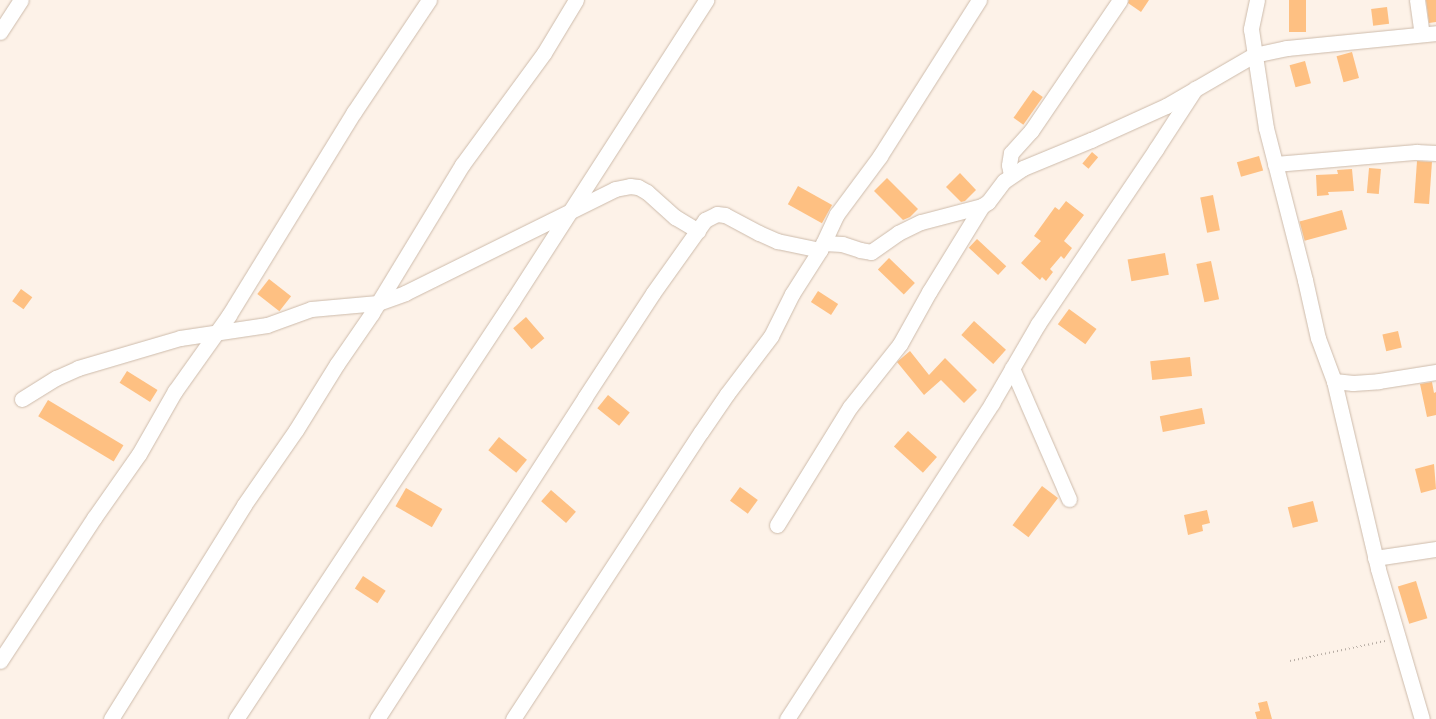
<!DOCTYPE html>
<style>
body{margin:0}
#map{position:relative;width:1436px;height:719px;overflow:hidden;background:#fdf2e8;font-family:Ubuntu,sans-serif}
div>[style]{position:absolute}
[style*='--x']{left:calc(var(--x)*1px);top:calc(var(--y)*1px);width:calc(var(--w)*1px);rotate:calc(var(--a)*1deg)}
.building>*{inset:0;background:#fec082;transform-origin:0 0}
.path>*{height:2px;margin-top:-1px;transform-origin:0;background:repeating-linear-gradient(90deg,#b8aea5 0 1px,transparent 0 4px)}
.roads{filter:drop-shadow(0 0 1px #cdbbab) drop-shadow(0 0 1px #cdbbab)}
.minor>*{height:15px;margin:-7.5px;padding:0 7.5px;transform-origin:7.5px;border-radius:7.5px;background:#fff}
span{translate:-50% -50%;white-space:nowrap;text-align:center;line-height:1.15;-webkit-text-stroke:3px #fff;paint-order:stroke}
</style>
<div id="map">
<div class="building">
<i style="clip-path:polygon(1129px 0,1149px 0,1141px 12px,1128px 3px)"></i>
<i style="left:1289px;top:0;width:17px;height:32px"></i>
<i style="clip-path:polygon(1426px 0,1436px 0,1436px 22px,1429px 23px)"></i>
<i style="left:1387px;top:7px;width:17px;height:16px;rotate:83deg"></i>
<i style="left:1352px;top:52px;width:27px;height:16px;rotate:75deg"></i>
<i style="left:1305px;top:61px;width:23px;height:16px;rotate:75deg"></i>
<i style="left:1033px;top:90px;width:12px;height:34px;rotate:35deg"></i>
<i style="left:1092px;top:152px;width:8px;height:15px;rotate:40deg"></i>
<i style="left:1259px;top:156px;width:15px;height:23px;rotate:74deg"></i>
<i style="left:1417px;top:161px;width:15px;height:42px;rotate:4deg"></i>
<i style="left:1369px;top:168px;width:12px;height:25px;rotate:5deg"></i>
<i style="clip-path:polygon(1352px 169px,1354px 191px,1328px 192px,1329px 195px,1317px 196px,1316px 175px,1338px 174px,1337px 170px)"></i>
<i style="clip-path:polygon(960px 173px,976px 190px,965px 201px,961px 202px,946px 187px)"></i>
<i style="clip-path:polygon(887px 178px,918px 209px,910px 217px,903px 220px,874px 191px)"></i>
<i style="left:798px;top:186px;width:39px;height:21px;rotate:29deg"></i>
<i style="left:1213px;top:195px;width:36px;height:13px;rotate:79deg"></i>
<i style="clip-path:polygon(1066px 201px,1084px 215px,1064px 241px,1072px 248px,1064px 259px,1061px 256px,1050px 269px,1053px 272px,1046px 281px,1042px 277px,1040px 280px,1021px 263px,1041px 241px,1034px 236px,1055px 207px,1059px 210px)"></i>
<i style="left:1342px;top:210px;width:20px;height:44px;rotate:75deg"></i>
<i style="left:977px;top:239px;width:40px;height:12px;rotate:43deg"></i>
<i style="left:1165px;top:253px;width:22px;height:38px;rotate:80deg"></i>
<i style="left:889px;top:258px;width:36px;height:16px;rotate:44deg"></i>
<i style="left:1211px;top:261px;width:39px;height:15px;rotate:78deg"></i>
<i style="left:269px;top:279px;width:28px;height:19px;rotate:38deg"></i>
<i style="left:21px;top:289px;width:14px;height:15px;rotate:36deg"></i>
<i style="left:818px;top:291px;width:24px;height:13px;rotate:33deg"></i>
<i style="left:1069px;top:309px;width:34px;height:19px;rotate:36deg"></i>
<i style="left:526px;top:317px;width:28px;height:17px;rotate:49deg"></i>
<i style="left:974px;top:321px;width:43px;height:19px;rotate:42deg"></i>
<i style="left:1398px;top:331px;width:17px;height:16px;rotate:77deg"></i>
<i style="clip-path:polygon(910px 351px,929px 375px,945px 358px,977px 390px,964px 403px,941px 380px,924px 395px,897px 362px)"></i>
<i style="left:1190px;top:357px;width:19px;height:40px;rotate:84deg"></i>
<i style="left:127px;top:371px;width:36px;height:14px;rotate:32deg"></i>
<i style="clip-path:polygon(1432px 382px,1434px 393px,1436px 392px,1436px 415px,1427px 417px,1420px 384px)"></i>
<i style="left:608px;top:395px;width:28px;height:17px;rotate:39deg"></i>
<i style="left:48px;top:400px;width:88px;height:19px;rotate:31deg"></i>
<i style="left:1202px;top:408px;width:16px;height:43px;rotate:79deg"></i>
<i style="left:908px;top:431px;width:39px;height:21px;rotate:42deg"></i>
<i style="left:499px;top:437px;width:36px;height:17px;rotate:39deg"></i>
<i style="clip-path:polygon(1434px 464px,1436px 489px,1421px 493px,1415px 469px)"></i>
<i style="left:1042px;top:486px;width:20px;height:49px;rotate:37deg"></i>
<i style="left:740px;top:487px;width:22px;height:17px;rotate:36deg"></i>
<i style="left:406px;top:488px;width:42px;height:21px;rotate:30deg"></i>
<i style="left:551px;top:490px;width:33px;height:15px;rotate:41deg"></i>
<i style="left:1313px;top:501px;width:21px;height:26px;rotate:76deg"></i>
<i style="clip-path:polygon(1207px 510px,1210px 523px,1202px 525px,1203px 531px,1188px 535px,1184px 515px)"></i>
<i style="left:363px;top:576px;width:27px;height:15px;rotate:33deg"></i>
<i style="left:1416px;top:581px;width:39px;height:19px;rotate:73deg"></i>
<i style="clip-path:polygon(1267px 701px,1272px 719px,1257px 719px,1255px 712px,1260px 711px,1258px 703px)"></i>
</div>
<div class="path">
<i style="--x:1290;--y:661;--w:97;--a:-11.9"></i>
</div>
<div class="roads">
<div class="minor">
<i style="--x:1257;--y:0;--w:30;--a:102"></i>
<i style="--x:1251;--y:29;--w:100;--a:81.4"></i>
<i style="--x:1266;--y:128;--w:157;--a:75.6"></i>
<i style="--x:1305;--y:280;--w:59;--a:77.4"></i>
<i style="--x:1318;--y:338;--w:46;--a:69.6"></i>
<i style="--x:1334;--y:381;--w:193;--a:76.8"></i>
<i style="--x:1378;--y:569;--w:156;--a:73.7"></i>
<i style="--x:1417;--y:0;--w:34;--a:82"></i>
<i style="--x:0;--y:32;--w:38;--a:-57"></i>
<i style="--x:1275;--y:164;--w:142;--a:-4.9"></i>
<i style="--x:1416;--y:152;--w:20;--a:3"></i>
<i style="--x:1011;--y:175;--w:10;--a:-101"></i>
<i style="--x:1009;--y:165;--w:12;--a:-81"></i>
<i style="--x:1011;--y:153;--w:30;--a:-48"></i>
<i style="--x:1031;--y:131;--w:158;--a:-55.8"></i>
<i style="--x:823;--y:243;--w:19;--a:3"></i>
<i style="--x:842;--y:244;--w:19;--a:18"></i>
<i style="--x:860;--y:250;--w:11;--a:10"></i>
<i style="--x:871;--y:252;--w:33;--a:-35"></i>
<i style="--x:898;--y:233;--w:25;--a:-26"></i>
<i style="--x:921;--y:222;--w:63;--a:-14.7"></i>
<i style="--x:982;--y:206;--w:7;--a:-34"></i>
<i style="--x:988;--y:202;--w:26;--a:-53"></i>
<i style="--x:1004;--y:181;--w:23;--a:-34"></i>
<i style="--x:1023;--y:168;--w:74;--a:-22.4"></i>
<i style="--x:1091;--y:140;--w:82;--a:-24.4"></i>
<i style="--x:1166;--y:106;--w:102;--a:-30.1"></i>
<i style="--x:1254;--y:55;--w:34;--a:-12"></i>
<i style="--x:1287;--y:48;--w:150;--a:-5.7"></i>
<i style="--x:1012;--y:368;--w:143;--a:66.5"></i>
<i style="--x:1334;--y:381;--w:19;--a:6"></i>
<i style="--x:1353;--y:383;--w:26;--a:-4"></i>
<i style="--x:1379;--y:381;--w:58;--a:-9"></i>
<i style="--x:22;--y:399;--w:40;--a:-32"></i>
<i style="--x:56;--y:378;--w:24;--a:-24"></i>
<i style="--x:78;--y:368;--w:106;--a:-16.4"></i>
<i style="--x:180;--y:338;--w:88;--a:-8.5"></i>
<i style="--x:267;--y:325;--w:47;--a:-20"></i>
<i style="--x:311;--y:309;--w:67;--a:-5.1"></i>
<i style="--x:378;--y:303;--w:29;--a:-20"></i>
<i style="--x:405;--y:293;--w:234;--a:-26.3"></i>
<i style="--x:615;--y:189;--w:15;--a:-11"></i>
<i style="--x:630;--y:186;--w:8;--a:7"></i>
<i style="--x:638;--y:187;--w:10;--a:29"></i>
<i style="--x:647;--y:192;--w:38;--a:42"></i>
<i style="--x:675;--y:217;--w:27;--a:31"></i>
<i style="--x:777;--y:525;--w:139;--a:-58.3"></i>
<i style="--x:850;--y:407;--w:80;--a:-51.6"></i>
<i style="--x:900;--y:344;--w:60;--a:-60.9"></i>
<i style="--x:929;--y:292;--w:101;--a:-58.4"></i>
<i style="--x:1375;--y:558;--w:62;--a:-8.4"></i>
<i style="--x:0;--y:661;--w:171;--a:-56.7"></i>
<i style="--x:94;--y:518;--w:78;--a:-54.9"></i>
<i style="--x:139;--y:454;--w:73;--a:-60.3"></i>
<i style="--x:175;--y:391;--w:93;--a:-54.6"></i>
<i style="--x:229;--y:315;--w:238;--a:-58.4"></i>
<i style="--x:354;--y:112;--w:135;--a:-56.2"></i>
<i style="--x:111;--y:719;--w:252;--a:-58.1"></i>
<i style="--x:244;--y:505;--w:91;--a:-55.3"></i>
<i style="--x:296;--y:430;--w:78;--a:-58.2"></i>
<i style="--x:337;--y:364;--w:62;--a:-55.5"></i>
<i style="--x:372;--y:313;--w:173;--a:-58.7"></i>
<i style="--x:462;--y:165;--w:139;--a:-53.8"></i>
<i style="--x:544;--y:53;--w:62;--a:-58.9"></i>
<i style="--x:236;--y:719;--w:502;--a:-56.53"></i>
<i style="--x:513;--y:300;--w:357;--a:-57.2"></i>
<i style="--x:377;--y:719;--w:383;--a:-57.1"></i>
<i style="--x:585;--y:397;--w:124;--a:-56.8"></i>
<i style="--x:653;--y:293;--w:90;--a:-54.5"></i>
<i style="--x:705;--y:220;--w:13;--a:-27"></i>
<i style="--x:717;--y:214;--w:8;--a:7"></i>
<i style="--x:725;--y:215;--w:38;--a:28"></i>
<i style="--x:759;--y:233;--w:20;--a:24"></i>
<i style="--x:777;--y:241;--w:44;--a:11.8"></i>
<i style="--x:513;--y:719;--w:343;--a:-56.8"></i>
<i style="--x:701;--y:432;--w:46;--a:-55.6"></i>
<i style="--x:727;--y:394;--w:73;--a:-52.8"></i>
<i style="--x:771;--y:336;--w:47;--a:-63.4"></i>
<i style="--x:792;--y:294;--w:52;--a:-57.5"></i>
<i style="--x:820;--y:250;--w:40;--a:-65"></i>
<i style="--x:837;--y:214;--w:72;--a:-53.4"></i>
<i style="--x:880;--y:156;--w:185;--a:-57.6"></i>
<i style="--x:787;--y:719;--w:377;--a:-57"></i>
<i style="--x:992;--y:403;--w:91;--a:-59.8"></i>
<i style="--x:1038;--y:324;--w:211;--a:-56"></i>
<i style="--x:1156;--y:149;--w:72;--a:-57"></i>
</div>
</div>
</div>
